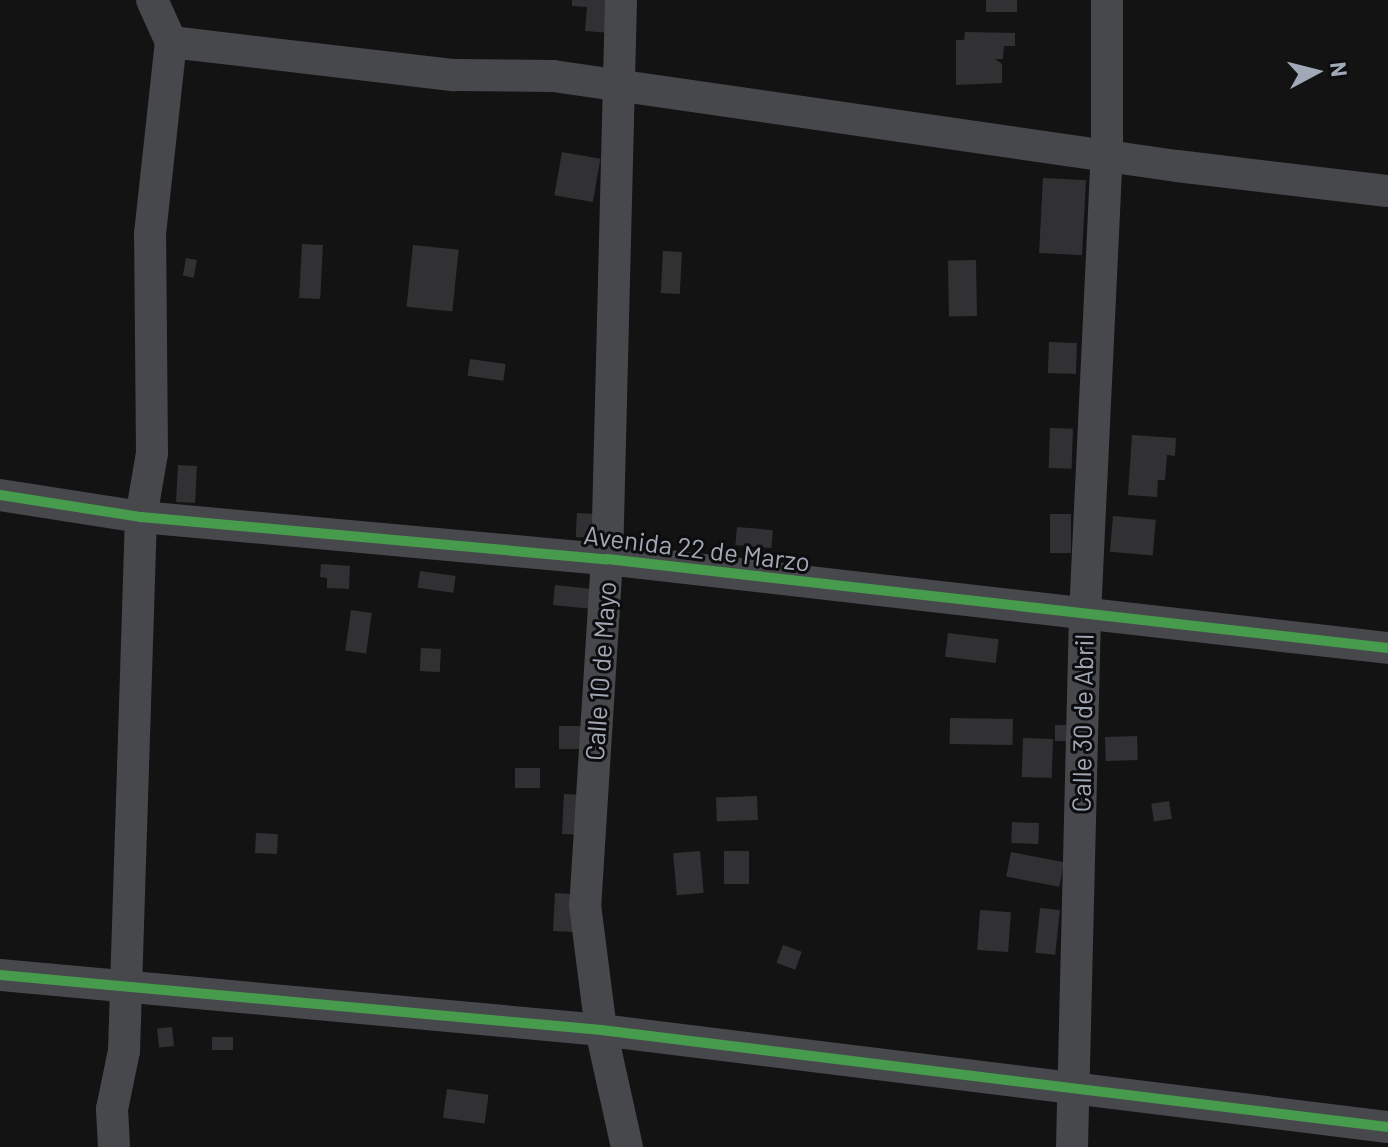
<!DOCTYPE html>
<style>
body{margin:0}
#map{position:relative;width:1388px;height:1147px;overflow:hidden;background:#131313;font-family:Barlow,sans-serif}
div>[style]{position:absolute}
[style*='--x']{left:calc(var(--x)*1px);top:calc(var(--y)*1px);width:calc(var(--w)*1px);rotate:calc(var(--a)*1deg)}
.building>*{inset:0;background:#313133;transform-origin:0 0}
.minor>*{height:32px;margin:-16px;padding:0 16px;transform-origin:16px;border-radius:16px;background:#47484c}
.cycleway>*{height:10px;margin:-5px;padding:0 5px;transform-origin:5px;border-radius:5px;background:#469c4c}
span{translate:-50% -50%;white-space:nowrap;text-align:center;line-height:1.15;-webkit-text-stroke:6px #0d0d0f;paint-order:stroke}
.street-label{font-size:26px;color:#a2a9b6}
.north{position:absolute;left:1276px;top:32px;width:80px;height:80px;-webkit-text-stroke:6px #0d0d0f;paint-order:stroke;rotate:83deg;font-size:22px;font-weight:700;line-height:32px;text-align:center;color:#a2a9b6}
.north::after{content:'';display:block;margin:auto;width:28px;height:36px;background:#a2a9b6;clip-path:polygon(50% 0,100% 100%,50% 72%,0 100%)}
</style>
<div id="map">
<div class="building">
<i style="clip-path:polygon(572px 0,614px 0,611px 33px,585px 31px,587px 7px,572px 6px)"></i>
<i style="left:986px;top:0;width:31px;height:12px"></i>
<i style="clip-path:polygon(965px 32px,1015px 33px,1015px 46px,1004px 46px,1003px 59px,995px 59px,1002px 64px,1002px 83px,956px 85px,956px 40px,964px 40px)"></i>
<i style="left:562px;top:152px;width:39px;height:44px;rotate:10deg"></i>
<i style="left:1043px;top:178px;width:43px;height:75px;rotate:3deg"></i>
<i style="left:302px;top:244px;width:21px;height:54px;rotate:3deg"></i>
<i style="left:413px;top:245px;width:46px;height:62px;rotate:6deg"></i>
<i style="left:663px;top:251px;width:19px;height:42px;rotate:3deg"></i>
<i style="left:186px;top:258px;width:11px;height:18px;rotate:10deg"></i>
<i style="left:976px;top:260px;width:56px;height:28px;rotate:89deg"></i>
<i style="left:1049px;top:342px;width:28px;height:31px;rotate:2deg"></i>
<i style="left:470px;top:359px;width:36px;height:17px;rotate:8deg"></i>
<i style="left:1050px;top:428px;width:23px;height:40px;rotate:2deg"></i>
<i style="clip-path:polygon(1132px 435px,1176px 438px,1175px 456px,1167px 455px,1165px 480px,1158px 480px,1157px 497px,1128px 495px)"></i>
<i style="left:178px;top:465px;width:19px;height:37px;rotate:3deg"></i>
<i style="left:577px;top:513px;width:20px;height:24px;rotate:3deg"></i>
<i style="left:1050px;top:514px;width:21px;height:39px"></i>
<i style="left:1113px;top:516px;width:43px;height:36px;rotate:5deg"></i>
<i style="left:737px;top:527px;width:36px;height:18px;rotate:5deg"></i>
<i style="clip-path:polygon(321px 564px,350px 566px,349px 589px,327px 588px,327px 578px,320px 577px)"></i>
<i style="left:420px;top:571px;width:36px;height:17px;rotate:8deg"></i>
<i style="left:555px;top:585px;width:38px;height:20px;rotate:6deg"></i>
<i style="left:351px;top:610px;width:21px;height:41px;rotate:8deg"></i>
<i style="left:948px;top:633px;width:51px;height:24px;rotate:7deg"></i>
<i style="left:421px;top:648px;width:20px;height:23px;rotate:3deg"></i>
<i style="left:950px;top:718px;width:63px;height:26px;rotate:1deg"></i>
<i style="left:1055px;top:725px;width:11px;height:16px"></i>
<i style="left:559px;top:726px;width:27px;height:23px"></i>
<i style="left:1137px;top:736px;width:24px;height:32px;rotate:88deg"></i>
<i style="left:1023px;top:738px;width:30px;height:39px;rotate:2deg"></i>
<i style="left:515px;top:768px;width:25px;height:20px"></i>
<i style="left:564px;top:794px;width:17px;height:40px;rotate:3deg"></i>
<i style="left:757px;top:796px;width:24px;height:41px;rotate:88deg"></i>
<i style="left:1169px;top:801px;width:18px;height:18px;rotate:81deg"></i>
<i style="left:1012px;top:822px;width:27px;height:21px;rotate:2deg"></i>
<i style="left:256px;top:833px;width:22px;height:20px;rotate:3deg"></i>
<i style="left:700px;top:851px;width:42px;height:27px;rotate:85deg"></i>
<i style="left:724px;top:851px;width:25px;height:33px"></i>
<i style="left:1011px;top:852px;width:54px;height:25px;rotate:11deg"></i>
<i style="left:555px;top:893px;width:22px;height:38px;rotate:3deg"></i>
<i style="left:1040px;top:908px;width:20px;height:45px;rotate:6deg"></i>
<i style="left:980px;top:910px;width:31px;height:40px;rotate:4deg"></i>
<i style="left:783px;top:945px;width:20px;height:19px;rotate:20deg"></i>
<i style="left:172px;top:1027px;width:19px;height:15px;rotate:84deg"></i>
<i style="left:212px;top:1037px;width:21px;height:13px"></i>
<i style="left:447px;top:1089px;width:42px;height:29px;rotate:8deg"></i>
</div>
<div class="minor">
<i style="--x:621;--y:0;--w:559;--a:91.43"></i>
<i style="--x:607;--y:559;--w:347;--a:93.6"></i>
<i style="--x:585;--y:905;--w:126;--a:82.7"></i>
<i style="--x:601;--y:1030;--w:120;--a:77.5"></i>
<i style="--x:171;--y:42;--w:285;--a:6.7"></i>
<i style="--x:454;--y:75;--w:99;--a:0.6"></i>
<i style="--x:553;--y:76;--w:630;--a:8.21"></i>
<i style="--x:1177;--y:166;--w:212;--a:6.8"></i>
<i style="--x:0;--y:495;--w:143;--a:8.9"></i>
<i style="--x:141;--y:517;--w:468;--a:5.2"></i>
<i style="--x:607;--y:559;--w:786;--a:6.5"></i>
<i style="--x:0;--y:975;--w:604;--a:5.23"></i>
<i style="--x:601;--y:1030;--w:793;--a:7.03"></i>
<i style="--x:114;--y:1147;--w:38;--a:-93"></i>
<i style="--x:112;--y:1109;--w:59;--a:-78.3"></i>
<i style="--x:124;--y:1051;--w:534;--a:-88.18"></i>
<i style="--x:141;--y:517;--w:65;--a:-80.2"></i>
<i style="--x:152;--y:453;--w:219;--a:-90.5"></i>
<i style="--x:150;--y:234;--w:193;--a:-83.8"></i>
<i style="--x:171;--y:42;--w:46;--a:-114.3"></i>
<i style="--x:1072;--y:1147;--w:532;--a:-88.6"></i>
<i style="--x:1085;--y:615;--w:460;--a:-87.3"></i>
<i style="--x:1107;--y:156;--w:156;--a:-90"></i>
</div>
<div class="cycleway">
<i style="--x:0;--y:495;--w:143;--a:8.9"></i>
<i style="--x:141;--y:517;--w:468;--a:5.2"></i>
<i style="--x:607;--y:559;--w:786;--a:6.5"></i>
<i style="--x:0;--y:975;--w:604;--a:5.23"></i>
<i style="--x:601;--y:1030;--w:793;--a:7.03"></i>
</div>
<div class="street-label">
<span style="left:697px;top:548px;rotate:7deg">Avenida 22 de Marzo</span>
<span style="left:600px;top:671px;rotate:-86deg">Calle 10 de Mayo</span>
<span style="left:1082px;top:723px;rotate:-89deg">Calle 30 de Abril</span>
</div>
<div class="north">N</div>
</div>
